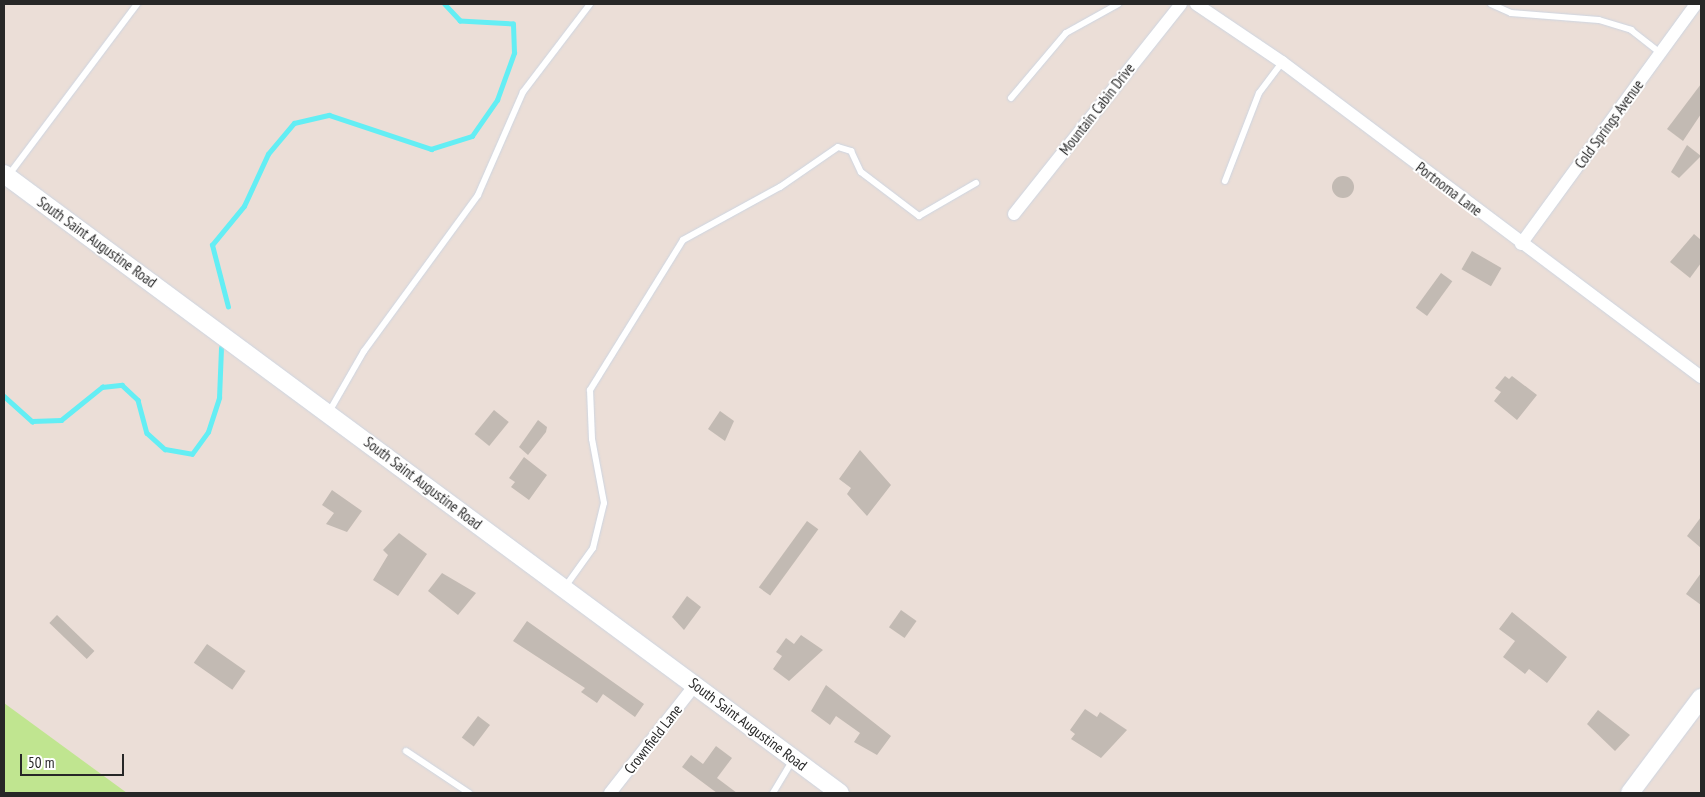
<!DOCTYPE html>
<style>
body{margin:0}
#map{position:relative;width:1705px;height:797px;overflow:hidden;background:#ebded7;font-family:"PT Sans Narrow",sans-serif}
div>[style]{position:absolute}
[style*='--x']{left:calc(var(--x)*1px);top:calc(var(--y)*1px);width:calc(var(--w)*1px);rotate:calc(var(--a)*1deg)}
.green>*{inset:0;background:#c0e590}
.stream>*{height:4.5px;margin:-2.25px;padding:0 2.25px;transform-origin:2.25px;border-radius:2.25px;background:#63eef4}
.building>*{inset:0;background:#c2bab3;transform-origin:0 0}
.round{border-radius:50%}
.roads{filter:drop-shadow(0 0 1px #cdd5e1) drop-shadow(0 0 1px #cdd5e1)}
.lane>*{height:6px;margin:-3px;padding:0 3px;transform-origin:3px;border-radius:3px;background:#fff}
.street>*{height:12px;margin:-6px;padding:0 6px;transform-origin:6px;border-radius:6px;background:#fff}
.secondary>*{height:18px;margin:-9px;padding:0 9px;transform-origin:9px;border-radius:9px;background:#fff}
span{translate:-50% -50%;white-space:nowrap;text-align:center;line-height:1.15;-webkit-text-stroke:4px #fff;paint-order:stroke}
.street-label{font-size:15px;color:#272727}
.frame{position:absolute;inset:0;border:5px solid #272727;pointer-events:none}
.scale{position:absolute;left:20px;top:754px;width:104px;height:22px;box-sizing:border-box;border:2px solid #272727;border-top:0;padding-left:6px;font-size:15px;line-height:18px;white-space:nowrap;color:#272727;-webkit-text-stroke:4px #fff;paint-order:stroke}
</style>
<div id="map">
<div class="green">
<i style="clip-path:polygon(4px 703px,127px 793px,4px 793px)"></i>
</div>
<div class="stream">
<i style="--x:228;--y:307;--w:64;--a:-104.5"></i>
<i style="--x:212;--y:245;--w:50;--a:-50.6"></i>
<i style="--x:244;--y:206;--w:57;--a:-65.2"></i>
<i style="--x:268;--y:154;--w:40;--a:-50"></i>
<i style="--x:294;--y:123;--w:36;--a:-13"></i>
<i style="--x:329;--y:115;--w:108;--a:18.4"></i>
<i style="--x:431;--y:149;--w:43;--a:-17.6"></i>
<i style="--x:472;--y:136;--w:44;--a:-55.2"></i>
<i style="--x:497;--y:100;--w:50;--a:-70.1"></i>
<i style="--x:514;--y:53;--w:29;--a:-92"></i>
<i style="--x:513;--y:24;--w:53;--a:-176.8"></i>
<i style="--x:460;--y:21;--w:23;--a:-133"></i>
<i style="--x:4;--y:396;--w:38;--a:42"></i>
<i style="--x:32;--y:421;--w:29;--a:-2"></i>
<i style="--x:61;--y:420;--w:53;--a:-38.8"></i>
<i style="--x:102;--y:387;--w:20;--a:-6"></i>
<i style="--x:122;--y:385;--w:22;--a:43"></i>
<i style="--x:138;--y:400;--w:34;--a:75"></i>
<i style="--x:147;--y:433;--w:24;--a:42"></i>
<i style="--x:165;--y:449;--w:27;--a:10"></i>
<i style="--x:192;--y:454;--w:27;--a:-54"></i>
<i style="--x:208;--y:432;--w:36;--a:-72"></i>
<i style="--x:219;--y:398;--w:50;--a:-87.7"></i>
</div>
<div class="building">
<i style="clip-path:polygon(1701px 84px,1701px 114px,1683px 141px,1667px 129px)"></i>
<i style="clip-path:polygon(1687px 145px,1701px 156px,1679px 178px,1671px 172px)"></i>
<i class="round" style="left:1332px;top:176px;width:22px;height:22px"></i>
<i style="clip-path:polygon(1694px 234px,1701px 240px,1701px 263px,1690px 278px,1670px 262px)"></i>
<i style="left:1472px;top:251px;width:34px;height:21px;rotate:30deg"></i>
<i style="left:1441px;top:273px;width:14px;height:43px;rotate:36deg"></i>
<i style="clip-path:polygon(1505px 376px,1509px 379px,1512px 376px,1537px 395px,1517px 420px,1494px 401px,1501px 392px,1495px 388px)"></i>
<i style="left:494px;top:410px;width:19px;height:31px;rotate:39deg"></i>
<i style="clip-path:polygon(720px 411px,734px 421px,725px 441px,708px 429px)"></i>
<i style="clip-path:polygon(538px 420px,547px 427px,546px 432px,528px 455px,519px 447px)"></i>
<i style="clip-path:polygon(860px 450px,891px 485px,867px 516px,847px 494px,851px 488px,839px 479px)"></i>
<i style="clip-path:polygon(524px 457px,547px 475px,529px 500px,511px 487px,515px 482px,509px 478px)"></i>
<i style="clip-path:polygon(332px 490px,362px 511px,347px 532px,326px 524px,334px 513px,322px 505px)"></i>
<i style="clip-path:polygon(1701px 517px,1701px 548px,1687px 536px)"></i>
<i style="left:807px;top:521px;width:14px;height:82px;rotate:36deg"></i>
<i style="clip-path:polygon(399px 533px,427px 554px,398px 596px,373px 580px,388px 555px,383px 550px)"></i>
<i style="clip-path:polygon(442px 573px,476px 593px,458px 615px,428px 591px)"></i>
<i style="clip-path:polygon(1701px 573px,1701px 605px,1686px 594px)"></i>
<i style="clip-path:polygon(687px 596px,701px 607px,684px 630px,672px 617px)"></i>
<i style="left:901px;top:610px;width:19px;height:21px;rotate:35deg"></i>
<i style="clip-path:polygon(1512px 612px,1567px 657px,1547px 683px,1529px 669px,1525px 674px,1503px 657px,1515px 641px,1499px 629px)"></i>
<i style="left:57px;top:615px;width:52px;height:11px;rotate:44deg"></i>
<i style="clip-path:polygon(527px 621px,644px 704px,635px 717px,603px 694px,597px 703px,581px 692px,585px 688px,513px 641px)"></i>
<i style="clip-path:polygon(801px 635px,823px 650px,789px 681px,773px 669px,782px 656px,776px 652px,786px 638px,794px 644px)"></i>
<i style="left:207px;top:644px;width:47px;height:23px;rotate:35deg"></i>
<i style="clip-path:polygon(826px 685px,891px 736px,877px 755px,854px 742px,860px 733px,836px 716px,830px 725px,811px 711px)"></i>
<i style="clip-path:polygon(1085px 709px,1097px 717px,1100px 712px,1127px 730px,1101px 758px,1071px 739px,1075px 734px,1070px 730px)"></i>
<i style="clip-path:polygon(1598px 710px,1630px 735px,1615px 751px,1587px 724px)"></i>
<i style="left:478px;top:716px;width:15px;height:27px;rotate:37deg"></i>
<i style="clip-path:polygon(716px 746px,732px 758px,717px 778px,737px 793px,717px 793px,682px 767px,691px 755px,703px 764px)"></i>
</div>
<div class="roads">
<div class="lane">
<i style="--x:1491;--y:4;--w:22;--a:24"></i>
<i style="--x:1511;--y:13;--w:88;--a:4.5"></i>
<i style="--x:1599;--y:20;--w:34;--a:17"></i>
<i style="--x:1631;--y:30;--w:37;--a:38"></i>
<i style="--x:1011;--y:98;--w:85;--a:-49.8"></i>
<i style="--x:1066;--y:33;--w:60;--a:-29.1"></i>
<i style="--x:8;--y:176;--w:215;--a:-53.1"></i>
<i style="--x:1225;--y:181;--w:94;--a:-68.9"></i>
<i style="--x:1259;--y:93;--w:39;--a:-53"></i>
<i style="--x:329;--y:412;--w:70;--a:-60.2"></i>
<i style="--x:364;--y:351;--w:193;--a:-53.8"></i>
<i style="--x:478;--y:195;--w:112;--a:-66.4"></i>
<i style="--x:523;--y:92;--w:111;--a:-52.7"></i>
<i style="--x:565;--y:587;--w:48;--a:-54.3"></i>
<i style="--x:593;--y:548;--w:46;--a:-76.3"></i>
<i style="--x:604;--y:503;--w:65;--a:-100.6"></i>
<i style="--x:592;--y:439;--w:49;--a:-92.3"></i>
<i style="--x:590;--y:390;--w:176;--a:-58.2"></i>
<i style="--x:683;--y:240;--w:111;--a:-28.7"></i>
<i style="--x:780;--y:187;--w:70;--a:-34.6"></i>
<i style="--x:838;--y:147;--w:14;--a:17"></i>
<i style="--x:851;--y:151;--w:23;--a:65"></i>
<i style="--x:861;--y:172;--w:73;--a:37.2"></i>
<i style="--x:919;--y:216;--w:66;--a:-30.1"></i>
<i style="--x:406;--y:751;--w:76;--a:33.7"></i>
<i style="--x:773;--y:793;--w:39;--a:-59"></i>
</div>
<div class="street">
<i style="--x:1196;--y:4;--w:104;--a:34"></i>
<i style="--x:1282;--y:62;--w:524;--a:36.94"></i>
<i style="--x:1014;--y:214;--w:268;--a:-51.5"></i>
<i style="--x:1521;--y:244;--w:297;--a:-53.9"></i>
<i style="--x:610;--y:793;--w:137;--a:-51.8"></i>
</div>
<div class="secondary">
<i style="--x:4;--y:174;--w:1040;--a:36.52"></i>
<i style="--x:1630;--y:793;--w:119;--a:-53.2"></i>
</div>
</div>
<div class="street-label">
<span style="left:1097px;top:109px;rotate:-52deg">Mountain Cabin Drive</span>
<span style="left:1609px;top:124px;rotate:-54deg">Cold Springs Avenue</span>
<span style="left:1449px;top:189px;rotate:37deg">Portnoma Lane</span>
<span style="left:97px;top:242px;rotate:36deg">South Saint Augustine Road</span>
<span style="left:423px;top:483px;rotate:37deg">South Saint Augustine Road</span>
<span style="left:748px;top:724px;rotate:37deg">South Saint Augustine Road</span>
<span style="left:653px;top:739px;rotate:-52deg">Crownfield Lane</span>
</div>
<div class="frame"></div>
<div class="scale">50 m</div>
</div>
